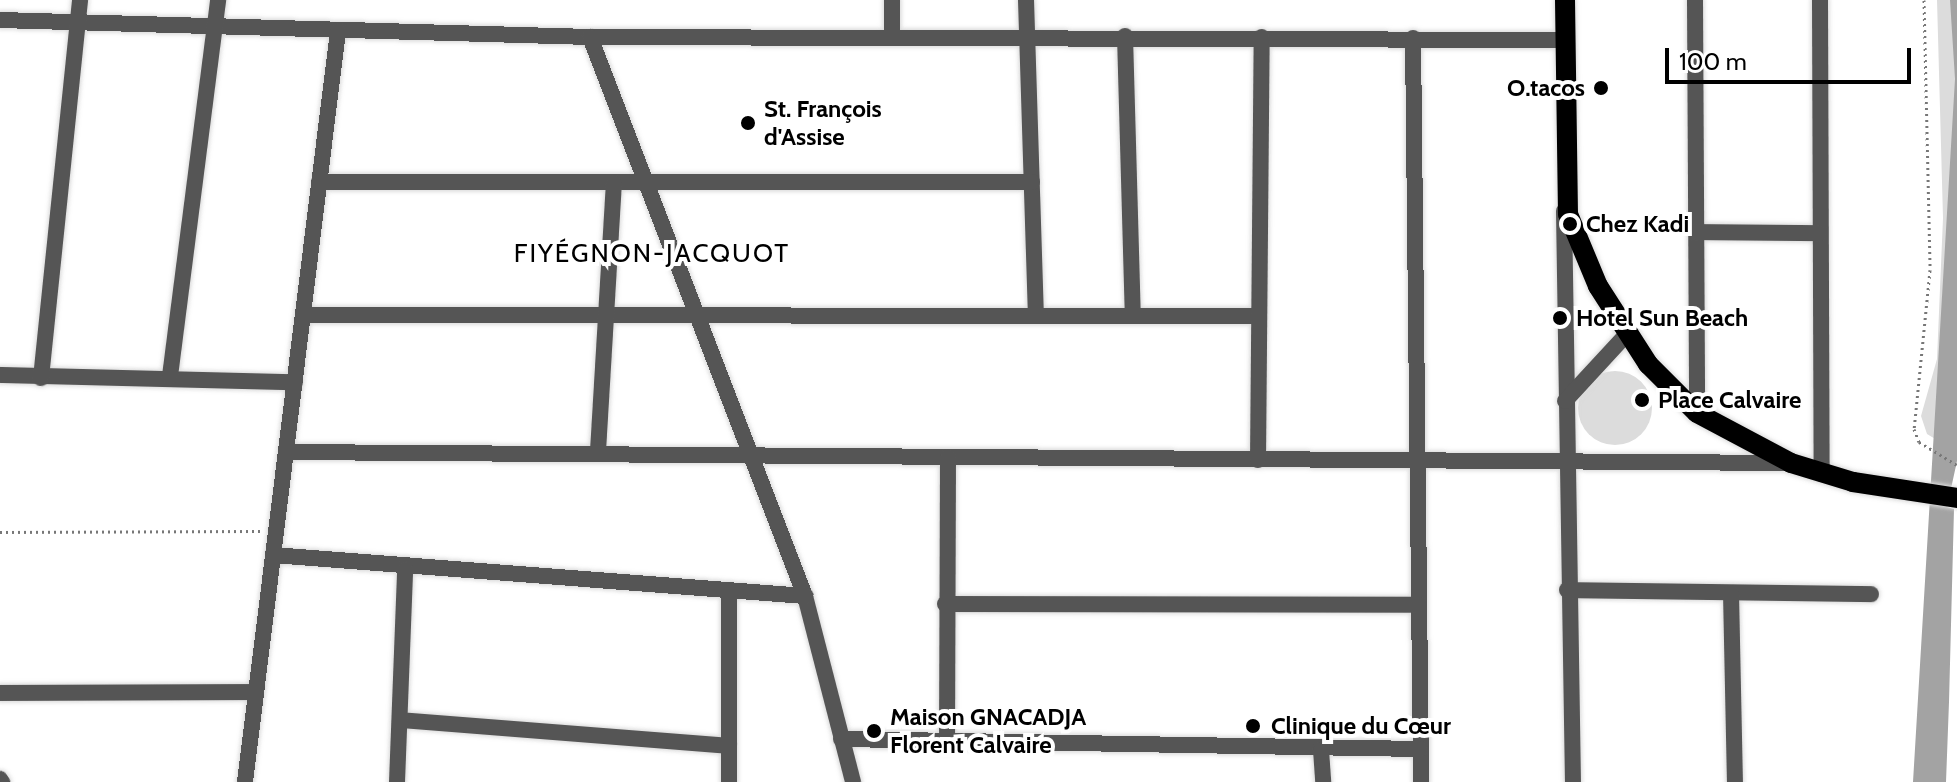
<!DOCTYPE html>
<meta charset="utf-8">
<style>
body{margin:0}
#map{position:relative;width:1957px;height:782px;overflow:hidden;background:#fff;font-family:Cabin,sans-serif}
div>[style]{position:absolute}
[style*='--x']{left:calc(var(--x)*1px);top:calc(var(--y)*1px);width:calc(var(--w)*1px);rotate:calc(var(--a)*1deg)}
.green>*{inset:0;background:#dcdcdc}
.round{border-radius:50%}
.water>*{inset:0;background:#a3a3a3}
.path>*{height:3px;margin-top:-1.5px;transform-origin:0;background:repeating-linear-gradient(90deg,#777 0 2px,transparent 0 6px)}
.roads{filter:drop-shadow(0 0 2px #dbdbdb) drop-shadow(0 0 2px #dbdbdb)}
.minor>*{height:16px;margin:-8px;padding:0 8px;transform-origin:8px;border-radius:8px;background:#555}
.major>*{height:20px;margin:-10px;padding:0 10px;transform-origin:10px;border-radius:10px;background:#000}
.dots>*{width:22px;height:22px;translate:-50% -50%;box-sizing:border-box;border:4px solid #fff;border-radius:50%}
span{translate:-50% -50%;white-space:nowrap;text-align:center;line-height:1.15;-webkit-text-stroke:8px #fff;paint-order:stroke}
.poi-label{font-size:24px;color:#000;font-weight:700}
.right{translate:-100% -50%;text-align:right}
.left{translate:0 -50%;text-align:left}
.neighbourhood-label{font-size:26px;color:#000;letter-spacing:2px}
.scale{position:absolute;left:1665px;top:48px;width:246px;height:36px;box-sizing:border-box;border:4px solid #000;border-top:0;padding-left:10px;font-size:24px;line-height:28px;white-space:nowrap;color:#000;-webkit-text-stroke:6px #fff;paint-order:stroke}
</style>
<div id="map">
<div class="green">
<i style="clip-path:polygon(1937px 0,1957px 0,1957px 452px,1927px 434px,1921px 416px,1937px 359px,1943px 218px)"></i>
<i class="round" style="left:1578px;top:371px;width:74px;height:74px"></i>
</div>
<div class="water">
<i style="clip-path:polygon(1950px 0,1957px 0,1957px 461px,1947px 507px,1954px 509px,1949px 702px,1946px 782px,1913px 782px,1955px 79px)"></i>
</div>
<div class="path">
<i style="--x:1924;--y:0;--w:270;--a:88.7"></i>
<i style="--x:1930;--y:270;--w:160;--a:95.7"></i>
<i style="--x:1914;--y:429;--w:14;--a:69"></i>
<i style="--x:1919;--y:442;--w:44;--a:31.2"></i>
<i style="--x:0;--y:532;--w:260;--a:-0.2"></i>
</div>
<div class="roads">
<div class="minor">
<i style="--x:1026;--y:0;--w:316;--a:88.2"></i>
<i style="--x:1695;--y:0;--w:413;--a:89.7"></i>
<i style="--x:1820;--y:0;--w:474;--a:89.8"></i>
<i style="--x:0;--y:20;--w:590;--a:1.65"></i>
<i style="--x:590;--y:37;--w:975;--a:0.18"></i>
<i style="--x:892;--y:36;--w:36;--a:-90"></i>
<i style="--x:1125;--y:36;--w:280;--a:88.4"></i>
<i style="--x:590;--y:37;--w:599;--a:68.96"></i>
<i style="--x:805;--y:596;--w:192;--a:75.5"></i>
<i style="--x:1413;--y:38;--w:744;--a:89.38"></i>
<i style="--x:319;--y:182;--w:713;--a:0"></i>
<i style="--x:1564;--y:211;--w:571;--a:89.1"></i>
<i style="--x:1696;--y:232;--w:123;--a:0.5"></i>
<i style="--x:303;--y:315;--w:956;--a:0.06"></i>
<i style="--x:0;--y:375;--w:295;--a:1.4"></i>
<i style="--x:170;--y:376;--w:379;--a:-82.7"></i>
<i style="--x:41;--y:378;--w:380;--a:-84.1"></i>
<i style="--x:1565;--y:401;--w:90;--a:-47.3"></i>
<i style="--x:598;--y:451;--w:268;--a:-86.6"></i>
<i style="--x:286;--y:452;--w:1503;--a:0.42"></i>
<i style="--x:1258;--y:460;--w:423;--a:-89.5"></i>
<i style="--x:273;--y:555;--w:534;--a:4.41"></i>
<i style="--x:1567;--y:590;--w:304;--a:0.8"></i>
<i style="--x:1731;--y:593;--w:189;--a:88.8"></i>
<i style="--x:945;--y:604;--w:473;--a:0.1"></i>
<i style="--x:0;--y:693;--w:256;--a:-0.2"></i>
<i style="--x:400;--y:720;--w:330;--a:4.5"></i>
<i style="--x:841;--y:739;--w:579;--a:0.99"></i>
<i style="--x:947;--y:745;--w:288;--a:-89.8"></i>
<i style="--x:1321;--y:750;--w:32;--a:86"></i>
<i style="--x:0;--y:779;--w:4;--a:56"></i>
<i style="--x:245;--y:782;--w:757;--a:-82.94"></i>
<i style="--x:397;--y:782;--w:213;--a:-87.8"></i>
<i style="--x:729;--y:782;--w:190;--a:-90"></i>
</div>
<div class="major">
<i style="--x:1565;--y:0;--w:214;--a:89.2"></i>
<i style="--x:1568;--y:214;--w:78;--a:67.4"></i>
<i style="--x:1598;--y:286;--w:93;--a:57.3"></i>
<i style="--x:1648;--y:364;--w:69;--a:45"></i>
<i style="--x:1697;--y:413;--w:106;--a:28"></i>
<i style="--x:1791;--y:463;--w:65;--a:17"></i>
<i style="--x:1853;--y:482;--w:105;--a:8.7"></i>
</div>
</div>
<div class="dots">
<i style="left:1601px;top:88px;background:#000"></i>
<i style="left:748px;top:123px;background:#000"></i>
<i style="left:1570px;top:224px;background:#000"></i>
<i style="left:1560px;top:318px;background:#000"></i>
<i style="left:1642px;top:400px;background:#000"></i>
<i style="left:1253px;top:726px;background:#000"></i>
<i style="left:874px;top:731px;background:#000"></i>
</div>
<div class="poi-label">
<span class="right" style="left:1585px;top:88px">O.tacos</span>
<span class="left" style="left:764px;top:123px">St. François<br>d'Assise</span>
<span class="left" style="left:1586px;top:224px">Chez Kadi</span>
<span class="left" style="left:1576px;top:318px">Hotel Sun Beach</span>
<span class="left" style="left:1658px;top:400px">Place Calvaire</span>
<span class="left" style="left:890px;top:731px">Maison GNACADJA<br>Florent Calvaire</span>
<span class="left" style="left:1271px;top:726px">Clinique du Cœur</span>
</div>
<div class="neighbourhood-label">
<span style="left:652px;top:254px">FIYÉGNON-JACQUOT</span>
</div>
<div class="scale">100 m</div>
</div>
